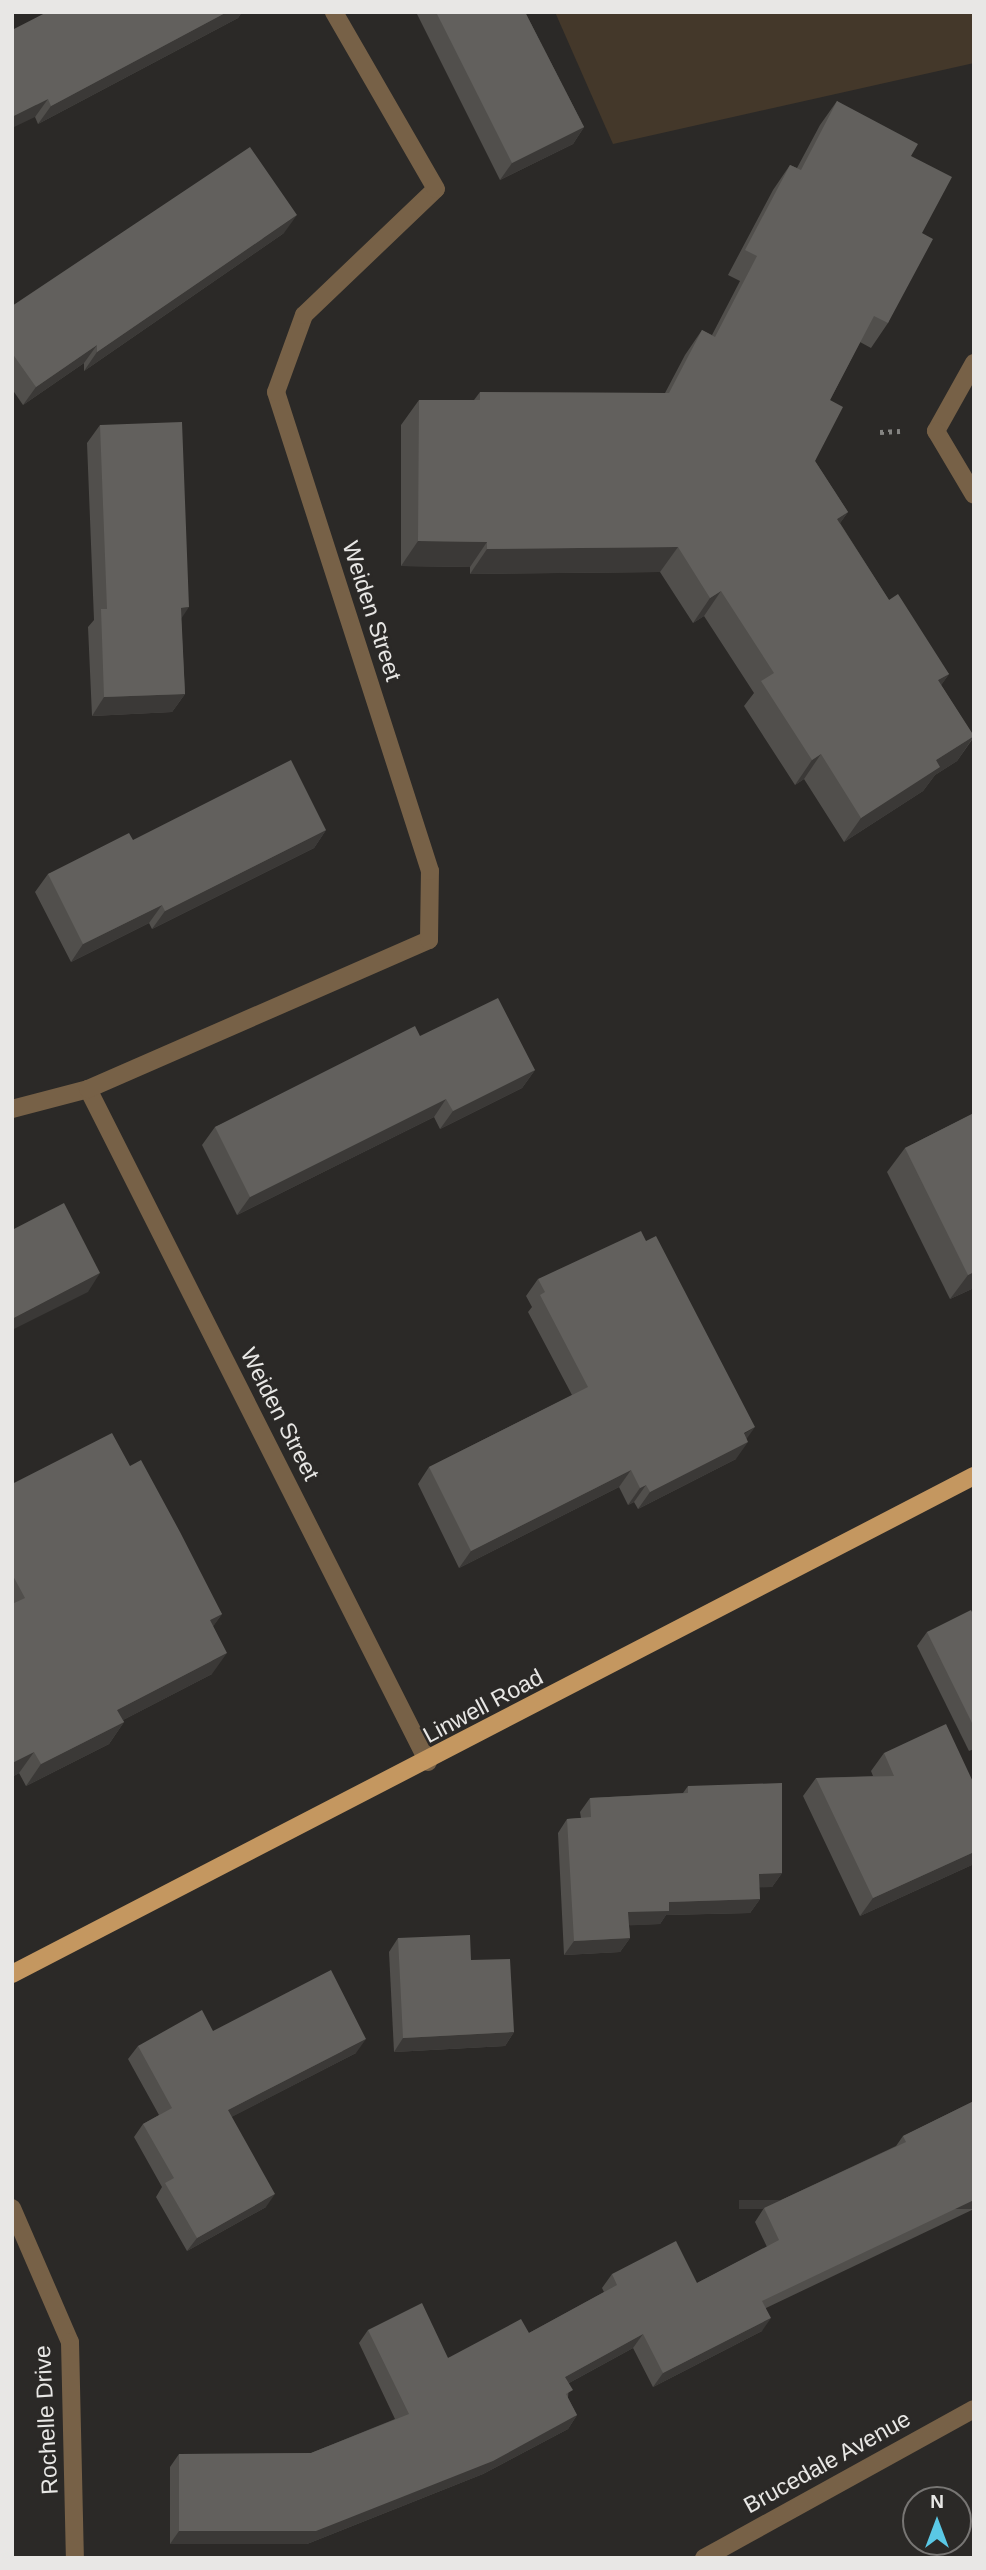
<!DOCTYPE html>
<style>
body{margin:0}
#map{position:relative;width:986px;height:2570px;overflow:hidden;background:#2b2927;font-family:Arial,sans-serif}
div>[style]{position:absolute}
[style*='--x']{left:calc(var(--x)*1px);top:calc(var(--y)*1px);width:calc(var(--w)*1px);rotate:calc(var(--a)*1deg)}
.green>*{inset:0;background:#44382a}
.path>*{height:4.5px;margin-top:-2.25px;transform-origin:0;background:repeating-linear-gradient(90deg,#858482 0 3.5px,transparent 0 8.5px)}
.minor>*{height:18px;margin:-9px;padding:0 9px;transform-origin:9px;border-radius:9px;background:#776147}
.major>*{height:18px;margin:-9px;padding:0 9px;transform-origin:9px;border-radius:9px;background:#c49760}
.wall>*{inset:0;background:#514f4c}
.shaded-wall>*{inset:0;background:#3b3937;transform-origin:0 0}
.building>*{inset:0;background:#62605d}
span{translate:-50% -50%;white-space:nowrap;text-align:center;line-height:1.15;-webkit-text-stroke:5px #2b2927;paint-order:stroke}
.street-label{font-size:23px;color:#e8e7e5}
.frame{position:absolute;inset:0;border:14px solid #e8e7e5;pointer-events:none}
.north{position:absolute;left:902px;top:2486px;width:70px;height:70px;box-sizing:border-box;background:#2b2927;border:2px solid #777573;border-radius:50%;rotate:0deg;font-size:19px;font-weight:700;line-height:28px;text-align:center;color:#e8e7e5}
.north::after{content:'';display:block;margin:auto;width:24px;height:32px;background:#5ac8e5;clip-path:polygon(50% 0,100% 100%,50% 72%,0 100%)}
</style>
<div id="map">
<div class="green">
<i style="clip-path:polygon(555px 12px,974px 12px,974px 63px,613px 144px)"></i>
</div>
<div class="path">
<i style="--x:880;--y:432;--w:20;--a:-3"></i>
</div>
<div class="minor">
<i style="--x:974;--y:363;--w:78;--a:119.2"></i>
<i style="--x:936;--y:431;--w:74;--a:59.3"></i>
<i style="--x:88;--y:1089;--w:754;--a:63.2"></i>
<i style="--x:12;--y:1109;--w:79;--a:-14.7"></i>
<i style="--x:88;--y:1089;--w:372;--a:-23.6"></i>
<i style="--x:429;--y:940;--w:69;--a:-89.2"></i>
<i style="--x:430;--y:871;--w:503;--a:-107.82"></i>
<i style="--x:276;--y:392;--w:82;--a:-70"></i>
<i style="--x:304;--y:315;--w:182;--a:-43.7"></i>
<i style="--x:436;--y:189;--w:204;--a:-120"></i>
<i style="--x:12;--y:2208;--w:146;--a:66.6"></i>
<i style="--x:70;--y:2342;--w:216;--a:88.7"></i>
<i style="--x:704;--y:2558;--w:308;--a:-28.9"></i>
</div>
<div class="major">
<i style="--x:12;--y:1974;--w:1083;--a:-27.37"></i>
</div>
<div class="wall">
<i style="clip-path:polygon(47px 12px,242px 12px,238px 18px,38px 124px,35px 117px)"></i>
<i style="clip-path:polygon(416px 12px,525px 12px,584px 127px,573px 144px,500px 180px)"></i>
<i style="clip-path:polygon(837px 101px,911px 156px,922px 233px,888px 323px,871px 348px,860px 342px,830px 400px,815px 461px,848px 512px,840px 523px,889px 600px,949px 674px,941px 685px,974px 737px,957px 761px,935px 775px,923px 791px,844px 842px,804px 779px,795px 785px,744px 706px,754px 693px,704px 616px,693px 623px,660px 572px,470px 574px,470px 567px,401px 566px,401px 425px,419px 400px,474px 400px,480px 392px,665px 393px,685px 355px,702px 330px,712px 335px,740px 281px,728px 275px,773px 190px,790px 165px,797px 168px,820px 125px)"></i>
<i style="clip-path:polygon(284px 233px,84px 371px,84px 363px,23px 405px,12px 389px,12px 306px)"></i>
<i style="clip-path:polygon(100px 425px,181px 619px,185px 694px,172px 712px,92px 716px,88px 627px,94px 620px,87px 443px)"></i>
<i style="clip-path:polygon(326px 830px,314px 848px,152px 929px,149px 923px,71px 962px,35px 892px,48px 874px,133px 840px)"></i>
<i style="clip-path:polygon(420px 1036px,535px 1070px,522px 1088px,440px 1129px,434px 1117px,237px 1215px,202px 1145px,215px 1127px)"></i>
<i style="clip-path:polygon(974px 1113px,974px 1288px,950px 1299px,887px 1172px,905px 1148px)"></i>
<i style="clip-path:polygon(538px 1279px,736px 1459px,638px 1509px,634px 1502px,628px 1505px,619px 1487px,459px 1568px,418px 1484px,429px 1467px,572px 1395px,528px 1312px,532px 1307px,526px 1296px)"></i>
<i style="clip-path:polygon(130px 1466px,222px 1614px,213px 1626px,212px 1674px,123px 1720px,124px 1722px,109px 1744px,26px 1786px,19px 1773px,12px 1777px,12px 1484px)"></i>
<i style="clip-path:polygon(974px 1616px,974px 1749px,969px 1751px,917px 1646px,927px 1632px)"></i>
<i style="clip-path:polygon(884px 1753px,974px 1784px,974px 1864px,860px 1916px,803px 1796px,816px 1778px,873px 1776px,871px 1771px)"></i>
<i style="clip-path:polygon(688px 1786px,782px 1873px,772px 1887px,759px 1887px,760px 1899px,750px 1913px,666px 1915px,660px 1924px,629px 1925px,630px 1938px,620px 1952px,564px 1955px,558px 1833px,567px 1819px,581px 1818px,580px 1812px,590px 1798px,683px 1793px)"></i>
<i style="clip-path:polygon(398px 1938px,514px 2032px,505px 2046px,394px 2052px,389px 1952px)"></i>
<i style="clip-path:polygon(213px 2031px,356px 2053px,231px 2117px,266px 2207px,187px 2251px,156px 2197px,162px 2187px,134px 2137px,143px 2124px,159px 2115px,128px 2059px,138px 2046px)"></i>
<i style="clip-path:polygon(974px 2101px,974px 2209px,766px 2308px,762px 2331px,653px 2387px,633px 2348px,569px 2383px,568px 2398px,577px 2415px,568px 2429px,483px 2474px,307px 2544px,170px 2544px,170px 2467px,179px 2454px,311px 2453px,395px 2419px,359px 2343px,368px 2330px,448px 2358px,529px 2333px,604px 2292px,602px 2288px,612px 2274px,697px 2283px,767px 2247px,755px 2222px,764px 2208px,896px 2146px,903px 2136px)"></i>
</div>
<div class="shaded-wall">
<i style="clip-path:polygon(227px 12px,242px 12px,238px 18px,38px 124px,51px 106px)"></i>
<i style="clip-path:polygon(48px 99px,35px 117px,12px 128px,12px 117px)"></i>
<i style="clip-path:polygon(584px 127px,573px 144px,500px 180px,512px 163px)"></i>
<i style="clip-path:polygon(297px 215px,284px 233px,84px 371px,97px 352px)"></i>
<i style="clip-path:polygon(97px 345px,84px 363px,23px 405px,36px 387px)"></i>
<i style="clip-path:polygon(848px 512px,830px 537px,837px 519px)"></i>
<i style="clip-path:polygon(418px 541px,487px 542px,470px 567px,401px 566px)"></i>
<i style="clip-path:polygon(678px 547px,660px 572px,470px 574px,487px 549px)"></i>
<i style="clip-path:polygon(721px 591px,704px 616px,693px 623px,710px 598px)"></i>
<i style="clip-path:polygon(189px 607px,177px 625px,181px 608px)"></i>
<i style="clip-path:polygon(949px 674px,932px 698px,938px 680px)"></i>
<i style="clip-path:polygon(185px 694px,172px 712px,92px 716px,104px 697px)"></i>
<i style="clip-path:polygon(974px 736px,957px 761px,935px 775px,923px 791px,844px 842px,861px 818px,936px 760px)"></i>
<i style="clip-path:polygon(821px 754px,804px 779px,795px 785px,812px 760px)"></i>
<i style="clip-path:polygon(326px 830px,314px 848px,152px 929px,165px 911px)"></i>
<i style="clip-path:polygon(162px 905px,149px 923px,71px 962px,83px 944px)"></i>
<i style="clip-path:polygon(535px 1070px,522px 1088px,440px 1129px,453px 1111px)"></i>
<i style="clip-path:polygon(446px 1099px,434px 1117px,237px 1215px,250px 1197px)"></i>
<i style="clip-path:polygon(974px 1272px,974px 1288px,950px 1299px,968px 1275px)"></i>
<i style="clip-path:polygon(100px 1273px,88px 1292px,12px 1330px,12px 1319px)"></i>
<i style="clip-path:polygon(755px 1427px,743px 1444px,748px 1442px,736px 1459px,638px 1509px,650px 1492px)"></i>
<i style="clip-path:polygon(631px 1470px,619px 1487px,459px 1568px,471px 1551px)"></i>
<i style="clip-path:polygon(646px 1485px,634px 1502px,628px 1505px,640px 1488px)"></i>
<i style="clip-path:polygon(222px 1614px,207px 1635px,210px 1620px)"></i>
<i style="clip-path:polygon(227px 1653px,212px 1674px,102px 1731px,117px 1710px)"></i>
<i style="clip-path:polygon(124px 1722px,109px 1744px,26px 1786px,41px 1764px)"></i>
<i style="clip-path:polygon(34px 1752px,19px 1773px,12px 1777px,12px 1763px)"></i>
<i style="clip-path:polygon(974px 1852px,974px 1864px,860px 1916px,873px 1898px)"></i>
<i style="clip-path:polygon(782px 1873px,772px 1887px,750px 1888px,759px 1874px)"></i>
<i style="clip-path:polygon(760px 1899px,750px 1913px,666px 1915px,660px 1924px,619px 1926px,628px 1912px,669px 1902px)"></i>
<i style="clip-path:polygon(630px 1938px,620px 1952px,564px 1955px,574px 1941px)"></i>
<i style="clip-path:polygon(514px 2032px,505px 2046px,394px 2052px,403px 2038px)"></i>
<i style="clip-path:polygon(366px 2039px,356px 2053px,218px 2124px,228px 2110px)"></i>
<i style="clip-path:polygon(275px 2194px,266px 2207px,187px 2251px,197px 2238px)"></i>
<i style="left:974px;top:2200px;width:9px;height:235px;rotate:90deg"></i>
<i style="clip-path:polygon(771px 2318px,762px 2331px,653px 2387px,663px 2373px)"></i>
<i style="clip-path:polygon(643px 2334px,633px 2348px,556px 2390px,565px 2377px)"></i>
<i style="clip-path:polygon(577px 2415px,568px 2429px,483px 2474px,307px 2544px,170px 2544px,179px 2531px)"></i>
</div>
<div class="building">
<i style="clip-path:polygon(47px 12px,227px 12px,51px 106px,48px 99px,12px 117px,12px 30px)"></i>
<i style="clip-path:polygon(436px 12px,525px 12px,584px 127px,512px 163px)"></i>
<i style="clip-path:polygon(837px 101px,918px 144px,911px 156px,952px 177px,922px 233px,933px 239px,888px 323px,874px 316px,830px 400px,843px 407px,815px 461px,848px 512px,837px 519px,889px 600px,898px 594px,949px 674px,938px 680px,974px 736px,936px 760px,940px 767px,861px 818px,821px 754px,812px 760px,761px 681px,774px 673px,721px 591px,710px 598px,678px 547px,487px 549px,487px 542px,418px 541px,419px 400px,480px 400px,480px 392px,669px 393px,702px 330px,715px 337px,757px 256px,745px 250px,790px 165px,801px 170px)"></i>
<i style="clip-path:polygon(250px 147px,297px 215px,97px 352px,97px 345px,36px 387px,12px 353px,12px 306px)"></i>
<i style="clip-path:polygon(182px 422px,189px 607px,181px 608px,185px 694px,104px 697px,101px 609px,107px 609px,100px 425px)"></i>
<i style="clip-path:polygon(291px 760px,326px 830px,165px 911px,162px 905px,83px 944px,48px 874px,129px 833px,133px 840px)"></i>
<i style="clip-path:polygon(498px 998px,535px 1070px,453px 1111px,446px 1099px,250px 1197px,215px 1127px,415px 1026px,420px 1036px)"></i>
<i style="clip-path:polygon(974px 1113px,974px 1272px,968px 1275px,905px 1148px)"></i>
<i style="clip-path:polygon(64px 1203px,100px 1273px,12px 1319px,12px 1230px)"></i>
<i style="clip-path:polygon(641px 1231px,646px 1241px,656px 1236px,755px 1427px,744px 1433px,748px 1442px,650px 1492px,646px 1485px,640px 1488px,631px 1470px,471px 1551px,429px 1467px,588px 1387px,540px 1295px,545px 1292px,538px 1279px)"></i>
<i style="clip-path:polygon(112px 1433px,130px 1466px,141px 1460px,180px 1532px,222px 1614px,210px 1620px,227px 1653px,117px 1710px,124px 1722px,41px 1764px,34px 1752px,12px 1763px,12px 1604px,25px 1598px,12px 1574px,12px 1484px)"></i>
<i style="clip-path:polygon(971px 1610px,974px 1616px,974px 1727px,927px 1632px)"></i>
<i style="clip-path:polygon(946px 1724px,974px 1784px,974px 1852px,873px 1898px,816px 1778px,894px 1776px,884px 1753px)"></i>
<i style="clip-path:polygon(782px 1783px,782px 1873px,759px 1874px,760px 1899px,669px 1902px,669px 1911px,628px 1912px,630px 1938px,574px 1941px,567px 1819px,591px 1817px,590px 1798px,688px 1793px,688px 1786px)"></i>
<i style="clip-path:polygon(470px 1935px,471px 1960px,510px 1959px,514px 2032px,403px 2038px,398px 1938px)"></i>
<i style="clip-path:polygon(331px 1970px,366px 2039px,228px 2110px,275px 2194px,197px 2238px,165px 2183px,174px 2178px,143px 2124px,172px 2108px,138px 2046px,202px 2010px,213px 2031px)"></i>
<i style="clip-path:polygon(974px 2101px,974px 2200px,762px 2301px,771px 2318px,663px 2373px,643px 2334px,565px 2377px,573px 2390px,566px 2394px,577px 2415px,493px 2461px,316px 2531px,179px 2531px,179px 2454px,311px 2453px,409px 2414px,368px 2330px,422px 2303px,448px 2358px,521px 2319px,529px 2333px,617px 2285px,612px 2274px,676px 2241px,697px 2283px,779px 2240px,764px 2208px,906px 2142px,903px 2136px)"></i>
</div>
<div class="street-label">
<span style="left:372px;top:611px;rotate:72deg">Weiden Street</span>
<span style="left:280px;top:1414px;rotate:63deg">Weiden Street</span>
<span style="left:483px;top:1706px;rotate:-28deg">Linwell Road</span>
<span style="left:46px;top:2420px;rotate:-93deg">Rochelle Drive</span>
<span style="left:827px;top:2462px;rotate:-29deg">Brucedale Avenue</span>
</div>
<div class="frame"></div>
<div class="north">N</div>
</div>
